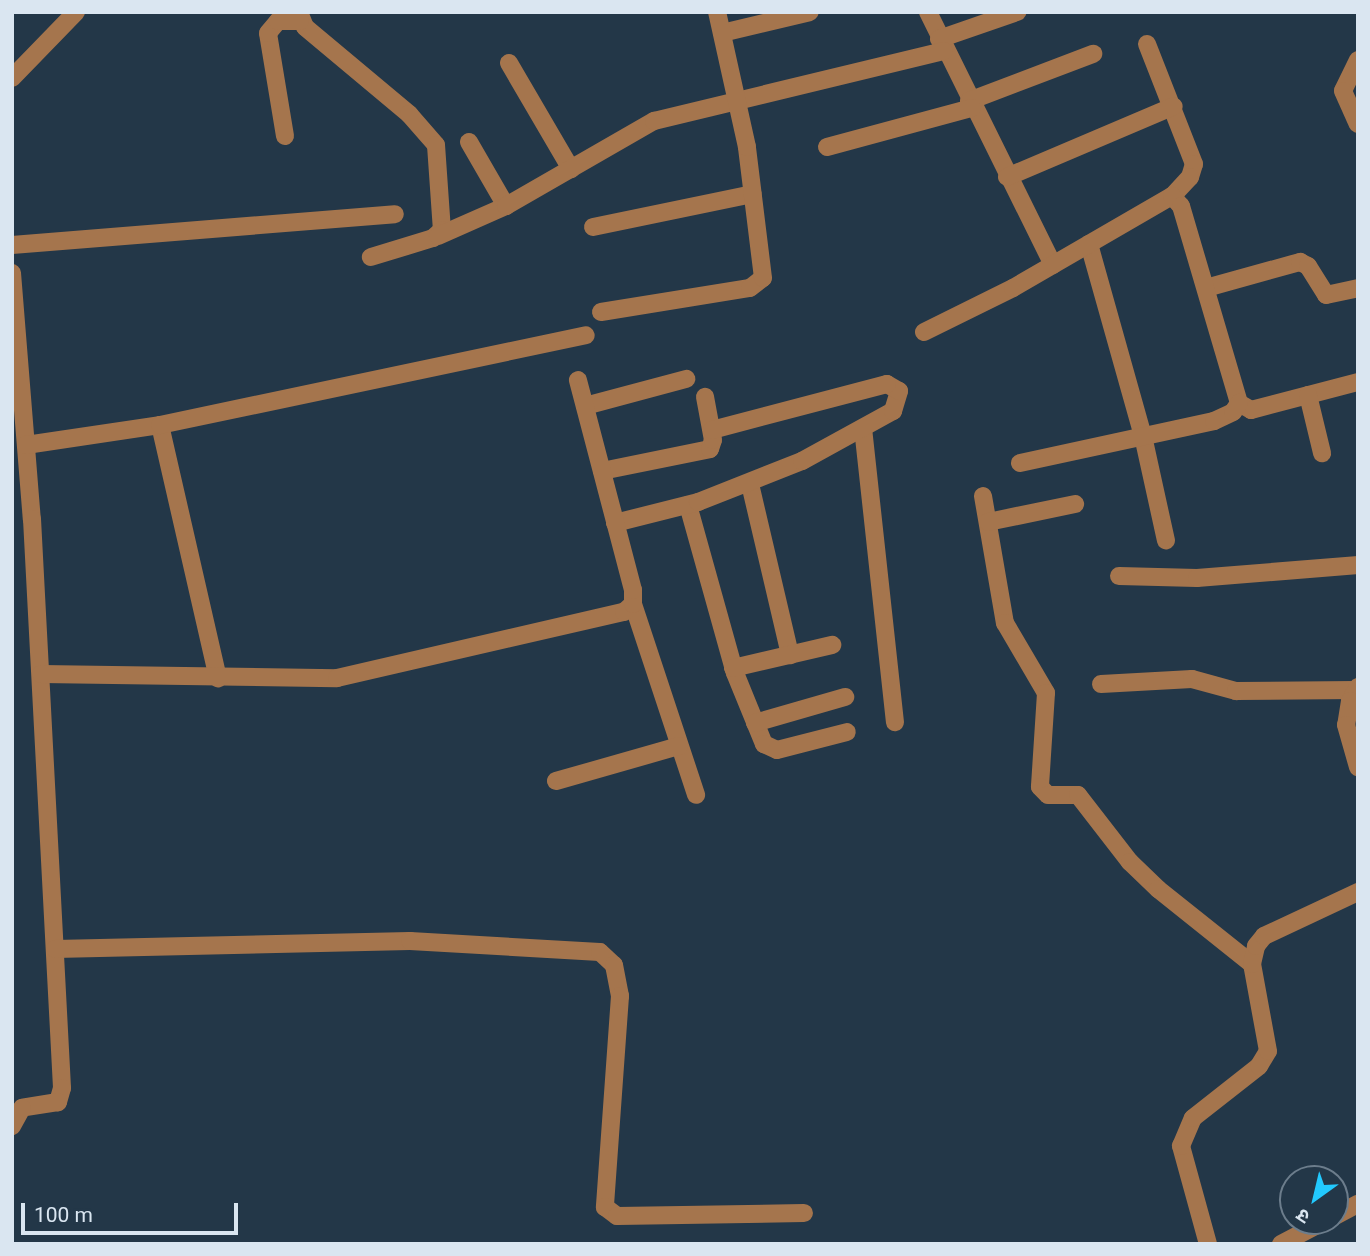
<!DOCTYPE html>
<meta charset="utf-8">
<style>
body{margin:0}
#map{position:relative;width:1370px;height:1256px;overflow:hidden;background:#233748;font-family:Roboto,"Noto Sans Devanagari",sans-serif}
div>[style]{position:absolute}
[style*='--x']{left:calc(var(--x)*1px);top:calc(var(--y)*1px);width:calc(var(--w)*1px);rotate:calc(var(--a)*1deg)}
.minor>*{height:18px;margin:-9px;padding:0 9px;transform-origin:9px;border-radius:9px;background:#a5754d}
span{translate:-50% -50%;white-space:nowrap;text-align:center;line-height:1.15;-webkit-text-stroke:5px #233748;paint-order:stroke}
.frame{position:absolute;inset:0;border:14px solid #dae6f1;pointer-events:none}
.north{position:absolute;left:1279px;top:1165px;width:70px;height:70px;box-sizing:border-box;background:#233748;border:2px solid #6c7d8c;border-radius:50%;rotate:214deg;font-size:19px;font-weight:700;line-height:28px;text-align:center;color:#dae6f1}
.north::after{content:'';display:block;margin:auto;width:24px;height:32px;background:#22c9fe;clip-path:polygon(50% 0,100% 100%,50% 72%,0 100%)}
.scale{position:absolute;left:21px;top:1203px;width:217px;height:32px;box-sizing:border-box;border:4px solid #dae6f1;border-top:0;padding-left:9px;font-size:21px;line-height:24px;white-space:nowrap;color:#dae6f1;-webkit-text-stroke:5px #233748;paint-order:stroke}
</style>
<div id="map">
<div class="minor">
<i style="--x:299;--y:12;--w:16;--a:68"></i>
<i style="--x:305;--y:27;--w:136;--a:39.9"></i>
<i style="--x:409;--y:114;--w:41;--a:48.9"></i>
<i style="--x:436;--y:145;--w:85;--a:86"></i>
<i style="--x:442;--y:230;--w:12;--a:138"></i>
<i style="--x:433;--y:238;--w:65;--a:163"></i>
<i style="--x:928;--y:12;--w:282;--a:63.7"></i>
<i style="--x:722;--y:33;--w:90;--a:-13.4"></i>
<i style="--x:939;--y:39;--w:83;--a:-19.1"></i>
<i style="--x:1147;--y:44;--w:129;--a:68.6"></i>
<i style="--x:1194;--y:164;--w:14;--a:107"></i>
<i style="--x:1190;--y:177;--w:26;--a:133"></i>
<i style="--x:1358;--y:60;--w:34;--a:116"></i>
<i style="--x:1343;--y:91;--w:36;--a:66"></i>
<i style="--x:509;--y:63;--w:123;--a:59.7"></i>
<i style="--x:12;--y:78;--w:92;--a:-45.9"></i>
<i style="--x:969;--y:101;--w:133;--a:-20.8"></i>
<i style="--x:285;--y:136;--w:104;--a:-99.4"></i>
<i style="--x:268;--y:33;--w:16;--a:-50"></i>
<i style="--x:278;--y:21;--w:22;--a:0"></i>
<i style="--x:469;--y:142;--w:74;--a:60"></i>
<i style="--x:827;--y:147;--w:150;--a:-15.1"></i>
<i style="--x:1007;--y:177;--w:181;--a:-23"></i>
<i style="--x:593;--y:227;--w:163;--a:-11.7"></i>
<i style="--x:438;--y:236;--w:74;--a:-23.8"></i>
<i style="--x:506;--y:206;--w:171;--a:-29.9"></i>
<i style="--x:654;--y:121;--w:298;--a:-13.6"></i>
<i style="--x:1089;--y:244;--w:199;--a:74.3"></i>
<i style="--x:1143;--y:436;--w:107;--a:77.6"></i>
<i style="--x:12;--y:245;--w:384;--a:-4.6"></i>
<i style="--x:12;--y:273;--w:247;--a:85.4"></i>
<i style="--x:32;--y:519;--w:570;--a:86.98"></i>
<i style="--x:62;--y:1088;--w:15;--a:106"></i>
<i style="--x:58;--y:1102;--w:36;--a:171"></i>
<i style="--x:22;--y:1108;--w:21;--a:119"></i>
<i style="--x:1206;--y:288;--w:98;--a:-15.5"></i>
<i style="--x:1300;--y:262;--w:9;--a:27"></i>
<i style="--x:1308;--y:266;--w:34;--a:58"></i>
<i style="--x:1326;--y:295;--w:33;--a:-12"></i>
<i style="--x:601;--y:312;--w:151;--a:-9.2"></i>
<i style="--x:750;--y:288;--w:16;--a:-38"></i>
<i style="--x:763;--y:278;--w:132;--a:-97"></i>
<i style="--x:747;--y:147;--w:138;--a:-102.5"></i>
<i style="--x:924;--y:332;--w:99;--a:-26.3"></i>
<i style="--x:1013;--y:288;--w:184;--a:-30.1"></i>
<i style="--x:1172;--y:196;--w:13;--a:48"></i>
<i style="--x:1181;--y:206;--w:205;--a:73.6"></i>
<i style="--x:1239;--y:403;--w:14;--a:30"></i>
<i style="--x:1251;--y:410;--w:111;--a:-14.7"></i>
<i style="--x:1308;--y:395;--w:60;--a:76.4"></i>
<i style="--x:585;--y:406;--w:105;--a:-15"></i>
<i style="--x:160;--y:425;--w:260;--a:77.1"></i>
<i style="--x:863;--y:428;--w:296;--a:83.8"></i>
<i style="--x:26;--y:445;--w:135;--a:-8.5"></i>
<i style="--x:160;--y:425;--w:435;--a:-11.9"></i>
<i style="--x:1020;--y:463;--w:198;--a:-12.2"></i>
<i style="--x:1214;--y:421;--w:21;--a:-25"></i>
<i style="--x:1233;--y:412;--w:11;--a:-56"></i>
<i style="--x:602;--y:471;--w:110;--a:-11.5"></i>
<i style="--x:710;--y:449;--w:9;--a:-72"></i>
<i style="--x:713;--y:440;--w:44;--a:-100.5"></i>
<i style="--x:750;--y:484;--w:176;--a:76.8"></i>
<i style="--x:983;--y:496;--w:129;--a:80.2"></i>
<i style="--x:1005;--y:623;--w:81;--a:59.6"></i>
<i style="--x:1046;--y:693;--w:94;--a:93.7"></i>
<i style="--x:1040;--y:787;--w:11;--a:45"></i>
<i style="--x:1048;--y:795;--w:30;--a:0"></i>
<i style="--x:1078;--y:795;--w:85;--a:52.2"></i>
<i style="--x:1130;--y:862;--w:39;--a:44"></i>
<i style="--x:1158;--y:889;--w:120;--a:38.6"></i>
<i style="--x:688;--y:505;--w:174;--a:74.4"></i>
<i style="--x:735;--y:673;--w:77;--a:67.8"></i>
<i style="--x:764;--y:744;--w:14;--a:25"></i>
<i style="--x:777;--y:750;--w:72;--a:-14.4"></i>
<i style="--x:988;--y:522;--w:89;--a:-11.7"></i>
<i style="--x:615;--y:523;--w:86;--a:-14.2"></i>
<i style="--x:698;--y:502;--w:112;--a:-21.5"></i>
<i style="--x:802;--y:461;--w:104;--a:-28.8"></i>
<i style="--x:893;--y:411;--w:21;--a:-73"></i>
<i style="--x:899;--y:391;--w:14;--a:-150"></i>
<i style="--x:887;--y:384;--w:181;--a:165.3"></i>
<i style="--x:1119;--y:576;--w:78;--a:1.5"></i>
<i style="--x:1197;--y:578;--w:162;--a:-4.6"></i>
<i style="--x:633;--y:604;--w:201;--a:71.7"></i>
<i style="--x:733;--y:668;--w:102;--a:-13.1"></i>
<i style="--x:41;--y:674;--w:296;--a:0.8"></i>
<i style="--x:337;--y:678;--w:294;--a:-13"></i>
<i style="--x:624;--y:612;--w:12;--a:-42"></i>
<i style="--x:633;--y:604;--w:14;--a:-90"></i>
<i style="--x:633;--y:590;--w:217;--a:-104.7"></i>
<i style="--x:1101;--y:684;--w:91;--a:-3.1"></i>
<i style="--x:1192;--y:679;--w:46;--a:15.3"></i>
<i style="--x:1236;--y:691;--w:120;--a:-0.5"></i>
<i style="--x:1358;--y:687;--w:16;--a:120"></i>
<i style="--x:1350;--y:701;--w:24;--a:99"></i>
<i style="--x:1346;--y:725;--w:44;--a:74.1"></i>
<i style="--x:755;--y:723;--w:94;--a:-16.1"></i>
<i style="--x:556;--y:781;--w:128;--a:-15.9"></i>
<i style="--x:55;--y:949;--w:355;--a:-1.3"></i>
<i style="--x:410;--y:941;--w:190;--a:3.3"></i>
<i style="--x:600;--y:952;--w:19;--a:43"></i>
<i style="--x:614;--y:965;--w:32;--a:79"></i>
<i style="--x:620;--y:996;--w:212;--a:94.1"></i>
<i style="--x:605;--y:1207;--w:15;--a:37"></i>
<i style="--x:617;--y:1216;--w:187;--a:-0.9"></i>
<i style="--x:1335;--y:1216;--w:26;--a:-28"></i>
<i style="--x:1208;--y:1244;--w:102;--a:-105.4"></i>
<i style="--x:1181;--y:1146;--w:30;--a:-67"></i>
<i style="--x:1193;--y:1118;--w:84;--a:-38.2"></i>
<i style="--x:1259;--y:1066;--w:17;--a:-59"></i>
<i style="--x:1268;--y:1051;--w:88;--a:-100.4"></i>
<i style="--x:1252;--y:964;--w:18;--a:-77"></i>
<i style="--x:1256;--y:946;--w:13;--a:-51"></i>
<i style="--x:1264;--y:936;--w:104;--a:-25.1"></i>
<i style="--x:1281;--y:1244;--w:50;--a:-27.6"></i>
</div>
<div class="frame"></div>
<div class="north">उ</div>
<div class="scale">100 m</div>
</div>
